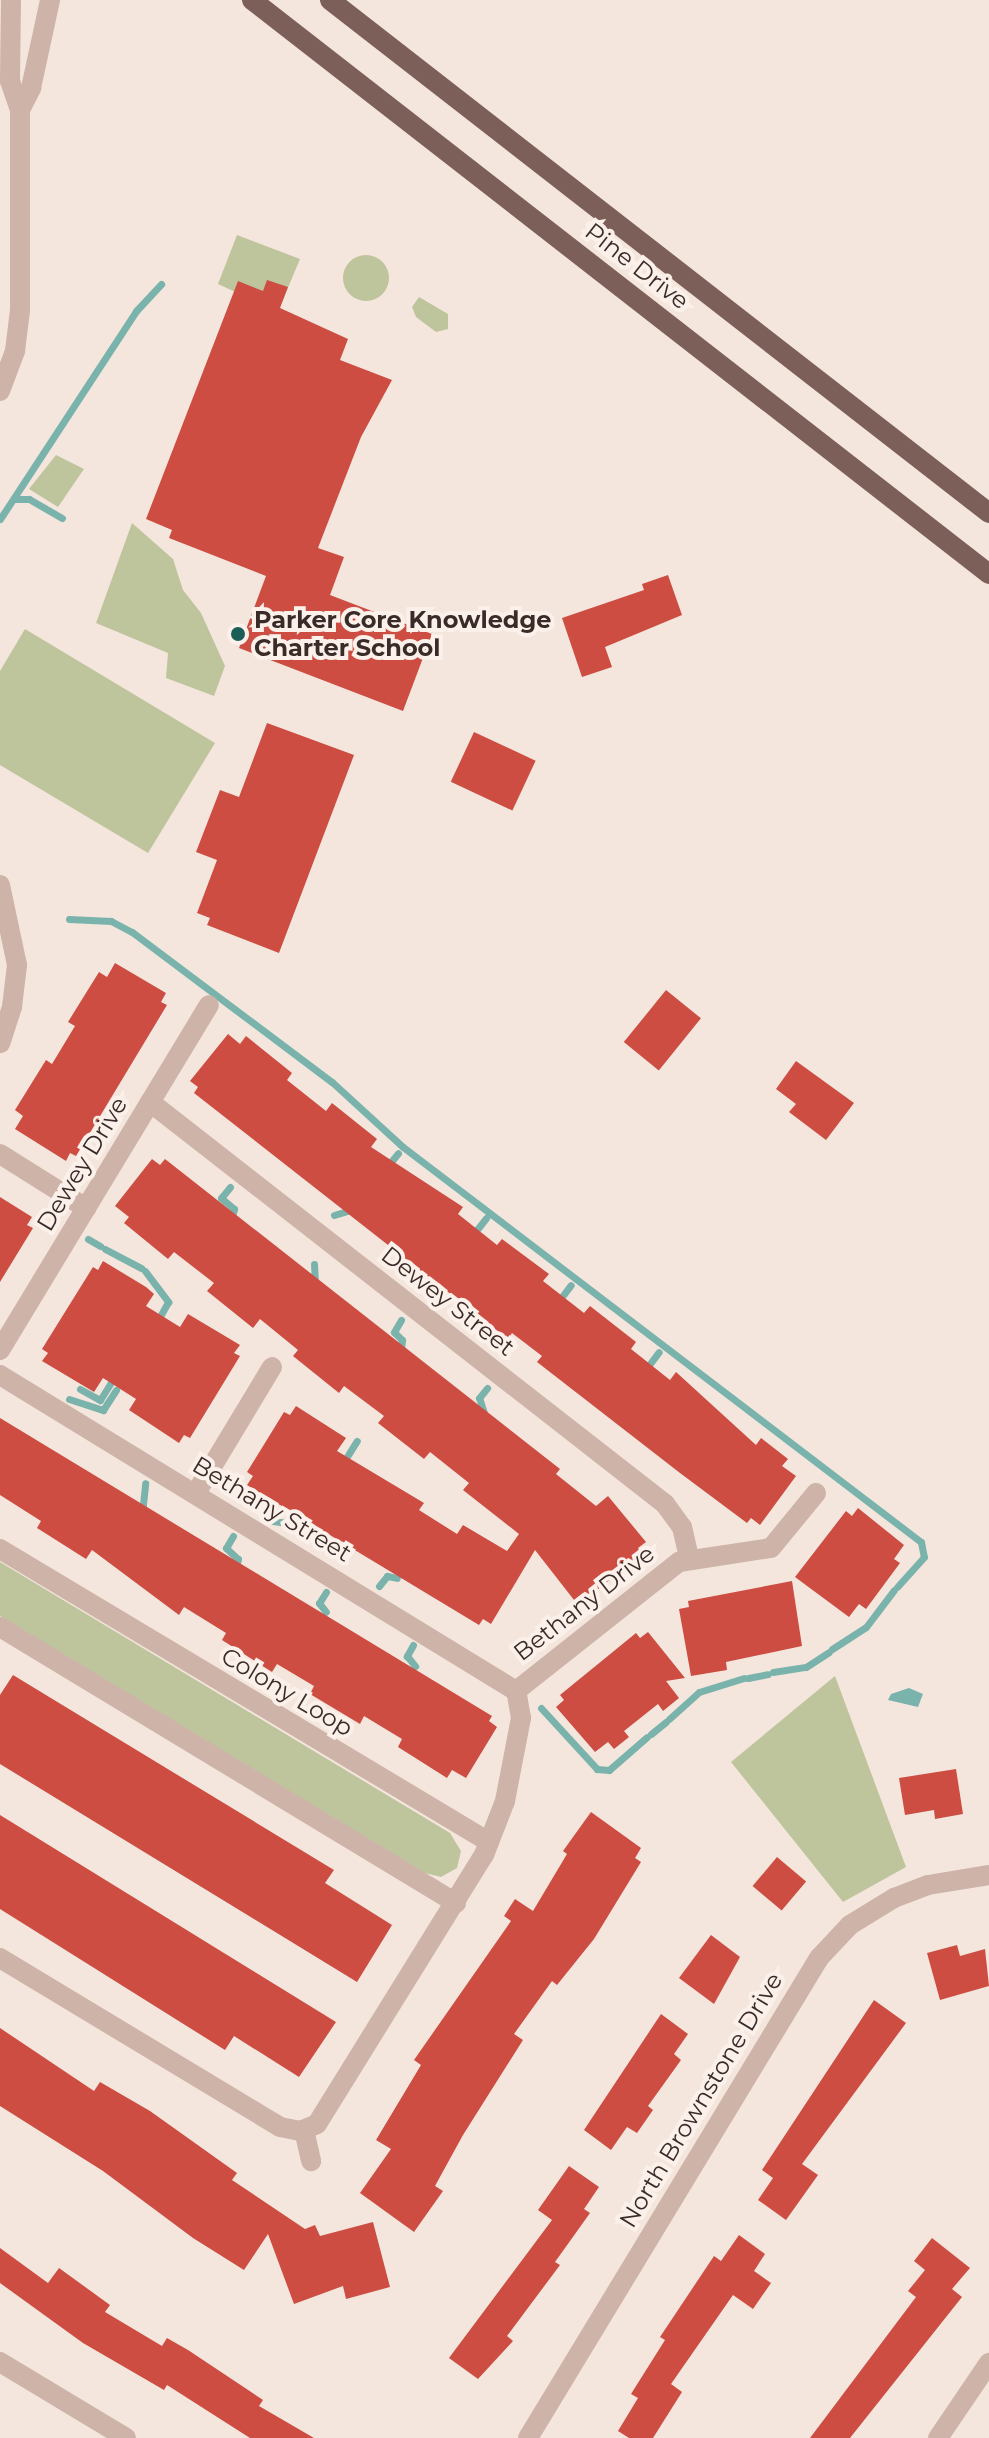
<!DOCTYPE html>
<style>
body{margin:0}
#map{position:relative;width:989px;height:2438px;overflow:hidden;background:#f4e6dd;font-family:Montserrat,sans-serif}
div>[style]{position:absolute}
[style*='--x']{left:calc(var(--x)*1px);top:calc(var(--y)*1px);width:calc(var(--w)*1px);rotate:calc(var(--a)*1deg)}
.green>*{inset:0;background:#bec49c}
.round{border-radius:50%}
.water>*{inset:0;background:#7ab3ac}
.stream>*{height:7px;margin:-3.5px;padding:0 3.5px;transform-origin:3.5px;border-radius:3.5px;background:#7ab3ac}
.building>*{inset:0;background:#cd4d42;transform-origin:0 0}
.minor>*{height:20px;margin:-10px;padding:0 10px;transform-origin:10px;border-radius:10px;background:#cdb3a8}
.major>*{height:20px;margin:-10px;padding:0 10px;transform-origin:10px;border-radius:10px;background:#7d5f59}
.dots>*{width:22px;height:22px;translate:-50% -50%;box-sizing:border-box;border:4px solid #fbf1ea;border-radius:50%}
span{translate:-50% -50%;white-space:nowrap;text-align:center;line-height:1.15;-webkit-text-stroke:8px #fbf1ea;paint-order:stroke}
.street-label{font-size:24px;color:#3a2b29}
.poi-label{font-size:24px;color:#3a2b29;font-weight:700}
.left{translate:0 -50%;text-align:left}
</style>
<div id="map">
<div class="green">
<i style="clip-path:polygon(237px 235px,300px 259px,282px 302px,258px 293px,255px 301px,218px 284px)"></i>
<i class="round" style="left:343px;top:255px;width:46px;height:46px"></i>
<i style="clip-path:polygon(419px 297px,448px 314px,448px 329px,436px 332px,416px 317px,412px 307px)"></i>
<i style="clip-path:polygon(56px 455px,84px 469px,58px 507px,29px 489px)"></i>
<i style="clip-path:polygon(132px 523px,173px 559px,183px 590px,201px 613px,225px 666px,214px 696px,166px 678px,168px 653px,96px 623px)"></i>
<i style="clip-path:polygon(25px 629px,215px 743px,148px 853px,0 765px,0 671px)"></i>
<i style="clip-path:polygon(0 1562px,450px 1833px,461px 1851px,457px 1868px,441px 1877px,425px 1873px,0 1616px)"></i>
<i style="clip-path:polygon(835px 1676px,906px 1867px,843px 1902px,731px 1762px)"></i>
</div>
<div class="water">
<i style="clip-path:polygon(909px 1688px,923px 1694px,918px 1707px,888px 1700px,891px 1694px)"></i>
</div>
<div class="stream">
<i style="--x:14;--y:499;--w:15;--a:0"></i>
<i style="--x:29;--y:499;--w:38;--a:30"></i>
<i style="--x:0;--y:519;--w:249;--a:-56.8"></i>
<i style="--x:136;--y:311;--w:37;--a:-47"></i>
<i style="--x:69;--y:919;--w:42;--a:2.7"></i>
<i style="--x:111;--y:921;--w:24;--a:28"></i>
<i style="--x:132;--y:932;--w:250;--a:36.9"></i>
<i style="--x:332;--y:1082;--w:96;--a:42.5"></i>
<i style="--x:403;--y:1147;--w:651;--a:37.33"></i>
<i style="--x:921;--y:1542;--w:15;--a:79"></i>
<i style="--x:924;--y:1557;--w:40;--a:132"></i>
<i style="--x:386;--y:1168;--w:19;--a:-51"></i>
<i style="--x:230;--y:1187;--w:14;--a:129"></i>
<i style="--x:221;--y:1198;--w:17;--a:40"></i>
<i style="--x:234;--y:1209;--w:11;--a:105"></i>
<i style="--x:334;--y:1215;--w:21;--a:-17"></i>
<i style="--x:472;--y:1236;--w:23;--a:-52"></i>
<i style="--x:88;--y:1239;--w:14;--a:30"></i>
<i style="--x:105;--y:1249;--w:41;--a:27.8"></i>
<i style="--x:314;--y:1264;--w:17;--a:87"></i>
<i style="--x:145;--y:1271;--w:39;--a:53"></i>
<i style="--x:168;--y:1302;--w:23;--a:119"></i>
<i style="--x:423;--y:1284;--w:17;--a:-25"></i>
<i style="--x:558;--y:1302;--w:21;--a:-53"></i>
<i style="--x:401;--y:1351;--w:11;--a:-85"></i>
<i style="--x:402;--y:1340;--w:11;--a:-135"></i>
<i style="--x:394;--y:1332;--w:14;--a:-60"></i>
<i style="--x:646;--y:1369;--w:21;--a:-53"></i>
<i style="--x:80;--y:1389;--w:23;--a:29"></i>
<i style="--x:100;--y:1400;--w:28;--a:-58"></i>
<i style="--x:69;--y:1399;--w:36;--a:18"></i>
<i style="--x:103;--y:1410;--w:24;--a:-57"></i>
<i style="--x:486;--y:1419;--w:22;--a:-108"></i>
<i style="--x:479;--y:1398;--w:13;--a:-51"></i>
<i style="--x:343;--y:1463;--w:26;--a:-58"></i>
<i style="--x:142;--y:1514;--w:31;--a:-84"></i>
<i style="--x:273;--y:1521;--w:35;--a:8"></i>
<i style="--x:308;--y:1526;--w:12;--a:-48"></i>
<i style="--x:233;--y:1536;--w:14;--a:120"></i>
<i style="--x:226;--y:1548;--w:16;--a:43"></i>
<i style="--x:238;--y:1559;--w:11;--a:105"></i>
<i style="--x:379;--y:1586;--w:13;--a:-51"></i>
<i style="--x:387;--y:1576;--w:10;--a:11"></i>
<i style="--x:326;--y:1592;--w:13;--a:122"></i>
<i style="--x:319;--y:1603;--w:11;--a:52"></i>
<i style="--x:413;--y:1645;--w:13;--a:119"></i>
<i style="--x:407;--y:1656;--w:13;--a:51"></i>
<i style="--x:832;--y:1649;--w:40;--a:-32.9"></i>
<i style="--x:866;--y:1627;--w:46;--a:-52.9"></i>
<i style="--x:773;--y:1672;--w:33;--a:-9"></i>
<i style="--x:806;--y:1667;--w:27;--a:-33"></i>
<i style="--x:748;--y:1678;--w:20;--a:-11"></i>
<i style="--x:541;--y:1708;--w:83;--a:47.4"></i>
<i style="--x:597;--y:1769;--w:12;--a:5"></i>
<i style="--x:609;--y:1770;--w:50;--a:-41"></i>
<i style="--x:669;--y:1719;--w:40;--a:-42"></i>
<i style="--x:699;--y:1692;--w:47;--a:-17.3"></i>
<i style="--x:651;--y:1734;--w:19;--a:-39"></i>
</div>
<div class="building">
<i style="clip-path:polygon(267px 280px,288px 287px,280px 308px,348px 339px,340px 360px,392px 380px,361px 437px,318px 548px,344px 557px,330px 595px,432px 634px,403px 711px,239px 648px,266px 576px,169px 538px,172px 530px,146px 519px,238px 281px,263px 291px)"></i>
<i style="clip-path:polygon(668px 575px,682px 615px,605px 647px,612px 667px,582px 677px,562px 618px,644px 590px,642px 584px)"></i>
<i style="clip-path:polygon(267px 723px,354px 755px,279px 953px,207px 925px,210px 918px,197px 913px,217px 860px,196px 852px,220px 790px,239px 797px)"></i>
<i style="left:474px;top:732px;width:68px;height:55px;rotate:25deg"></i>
<i style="clip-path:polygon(115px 963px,166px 993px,161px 1002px,167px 1005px,76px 1156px,70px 1153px,66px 1161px,15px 1129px,23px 1116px,15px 1110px,46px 1060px,52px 1064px,75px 1026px,68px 1022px,99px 972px,107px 977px)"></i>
<i style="left:666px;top:990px;width:45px;height:67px;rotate:39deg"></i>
<i style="clip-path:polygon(228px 1034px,240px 1044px,246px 1036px,292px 1073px,287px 1080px,326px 1111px,332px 1103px,377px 1139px,371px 1147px,463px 1207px,458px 1214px,497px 1245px,502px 1239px,549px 1274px,543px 1281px,584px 1313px,590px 1306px,636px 1342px,631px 1349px,670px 1380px,676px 1372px,756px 1445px,761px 1438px,788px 1459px,782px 1466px,796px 1476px,760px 1525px,751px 1518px,747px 1523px,680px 1473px,537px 1362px,542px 1356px,512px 1333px,508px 1339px,194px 1093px,198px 1087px,190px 1081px)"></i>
<i style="clip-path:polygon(796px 1061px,854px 1103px,826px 1140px,789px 1112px,796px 1104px,776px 1089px)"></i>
<i style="clip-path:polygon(152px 1159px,160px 1165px,165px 1159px,560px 1469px,556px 1474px,596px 1506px,608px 1496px,646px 1542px,638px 1548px,642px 1554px,587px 1598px,583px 1593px,574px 1600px,535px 1550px,491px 1624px,483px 1619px,479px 1625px,247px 1485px,253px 1476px,247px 1472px,284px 1412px,290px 1415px,296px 1406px,346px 1438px,337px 1451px,424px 1503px,419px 1510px,457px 1534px,463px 1525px,507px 1551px,519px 1534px,463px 1490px,469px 1483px,430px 1452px,424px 1459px,378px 1423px,384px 1416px,344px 1386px,339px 1393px,293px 1356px,298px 1350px,260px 1319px,253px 1328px,207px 1291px,214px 1283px,174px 1252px,168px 1259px,124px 1223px,129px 1217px,115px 1206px)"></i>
<i style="clip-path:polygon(0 1197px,32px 1217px,27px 1225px,33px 1228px,0 1282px)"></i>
<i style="clip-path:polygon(103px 1261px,146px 1287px,154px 1294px,146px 1306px,180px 1327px,188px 1314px,240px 1345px,234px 1353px,240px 1356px,190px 1438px,184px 1435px,179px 1443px,129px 1410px,136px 1399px,103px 1378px,94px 1392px,42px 1361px,48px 1353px,42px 1349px,93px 1267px,98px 1270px)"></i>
<i style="clip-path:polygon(0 1418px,492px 1716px,489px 1721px,497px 1727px,466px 1778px,452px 1770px,447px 1778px,398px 1747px,402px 1739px,364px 1716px,360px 1724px,310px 1694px,314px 1686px,277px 1664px,272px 1672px,222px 1640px,226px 1633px,184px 1607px,179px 1615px,92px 1550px,86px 1559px,37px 1528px,41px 1521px,0 1495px)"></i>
<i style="clip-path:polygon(858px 1508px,904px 1545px,894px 1559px,900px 1563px,866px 1609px,859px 1604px,849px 1617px,795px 1577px,846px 1511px,852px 1516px)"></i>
<i style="clip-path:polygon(792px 1581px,802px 1646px,726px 1662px,727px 1670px,691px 1676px,679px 1609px,689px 1607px,688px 1601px)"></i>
<i style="clip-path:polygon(648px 1632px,685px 1678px,666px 1681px,679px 1698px,663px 1711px,658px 1704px,624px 1731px,629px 1737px,614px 1749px,608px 1742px,595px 1752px,556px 1707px,564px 1700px,560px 1695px,636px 1633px,640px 1638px)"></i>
<i style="clip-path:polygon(13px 1675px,334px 1870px,325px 1883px,392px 1925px,357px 1982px,0 1764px,0 1695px)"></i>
<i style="clip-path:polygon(956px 1769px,963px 1814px,935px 1819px,934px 1810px,905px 1815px,899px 1778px)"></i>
<i style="clip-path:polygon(591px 1812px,641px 1848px,635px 1858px,641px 1862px,594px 1939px,557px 1985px,552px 1981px,514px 2034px,523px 2040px,463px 2135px,435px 2186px,443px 2191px,414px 2232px,360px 2193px,391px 2149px,376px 2140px,421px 2065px,414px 2060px,511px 1921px,504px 1916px,515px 1899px,533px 1911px,567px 1854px,563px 1851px)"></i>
<i style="clip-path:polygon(0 1815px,336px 2022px,299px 2077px,234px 2036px,225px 2050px,0 1909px)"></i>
<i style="left:777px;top:1857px;width:38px;height:38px;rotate:40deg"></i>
<i style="clip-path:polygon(711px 1935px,740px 1957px,714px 2004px,679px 1978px)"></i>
<i style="clip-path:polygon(957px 1945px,960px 1956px,985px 1949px,989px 1986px,940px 2000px,927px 1953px)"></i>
<i style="clip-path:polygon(874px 2000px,906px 2023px,802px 2164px,818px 2175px,786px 2220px,758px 2200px,773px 2178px,762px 2170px)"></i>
<i style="clip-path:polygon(661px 2014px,688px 2034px,674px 2054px,681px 2060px,648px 2106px,653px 2110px,637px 2133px,627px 2127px,611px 2150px,584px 2130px)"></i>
<i style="clip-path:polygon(0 2028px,94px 2091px,100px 2082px,150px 2111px,237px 2173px,232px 2180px,305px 2229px,315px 2225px,320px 2236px,373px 2222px,390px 2287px,346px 2299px,343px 2286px,294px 2304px,268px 2234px,244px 2270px,193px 2238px,103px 2171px,0 2106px)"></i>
<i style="clip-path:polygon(569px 2166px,599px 2187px,584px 2209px,590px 2213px,555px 2262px,560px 2265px,507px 2336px,513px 2341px,478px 2379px,449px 2358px,552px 2220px,538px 2210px)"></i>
<i style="clip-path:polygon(739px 2235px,765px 2254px,754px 2271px,771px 2283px,753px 2309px,733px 2295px,671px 2384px,682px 2392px,653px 2438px,629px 2438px,618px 2431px,638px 2398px,631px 2394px,665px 2340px,660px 2337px,714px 2256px,721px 2261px)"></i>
<i style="clip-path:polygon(932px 2238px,970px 2268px,952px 2289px,962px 2297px,850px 2438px,810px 2438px,916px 2297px,908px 2291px,925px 2270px,914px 2261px)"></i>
<i style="clip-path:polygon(0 2248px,48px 2283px,59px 2268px,110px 2305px,105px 2312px,162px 2346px,167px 2338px,188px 2350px,263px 2400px,259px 2406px,314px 2438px,250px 2438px,167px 2385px,164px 2390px,83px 2343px,0 2283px)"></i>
</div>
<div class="minor">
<i style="--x:20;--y:110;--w:25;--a:-63"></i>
<i style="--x:31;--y:88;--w:90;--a:-77.8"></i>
<i style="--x:0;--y:391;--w:43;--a:-69.4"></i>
<i style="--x:15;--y:351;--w:41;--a:-83"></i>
<i style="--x:20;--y:310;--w:200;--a:-90"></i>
<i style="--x:20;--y:110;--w:31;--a:-109"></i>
<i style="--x:10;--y:81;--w:81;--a:-89.3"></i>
<i style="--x:0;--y:885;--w:82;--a:78"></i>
<i style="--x:17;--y:965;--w:42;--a:96.8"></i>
<i style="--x:12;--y:1007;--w:38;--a:108"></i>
<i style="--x:150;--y:1102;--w:653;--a:37.97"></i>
<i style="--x:665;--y:1504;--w:29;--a:54"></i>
<i style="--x:682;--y:1527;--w:32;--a:77"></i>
<i style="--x:0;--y:1154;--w:102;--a:32.1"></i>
<i style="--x:0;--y:1350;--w:403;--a:-58.8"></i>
<i style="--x:0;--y:1375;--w:605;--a:31.48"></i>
<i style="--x:196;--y:1493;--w:147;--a:-58.9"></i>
<i style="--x:0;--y:1549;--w:570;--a:30.93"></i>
<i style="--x:0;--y:1627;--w:533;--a:31.18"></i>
<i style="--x:0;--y:1958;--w:327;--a:31.1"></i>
<i style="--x:280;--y:2127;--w:20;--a:11"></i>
<i style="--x:300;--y:2131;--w:18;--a:-22"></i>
<i style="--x:317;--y:2124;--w:317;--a:-58.2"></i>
<i style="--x:484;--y:1855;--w:58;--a:-68.7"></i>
<i style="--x:505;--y:1801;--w:85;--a:-79.1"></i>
<i style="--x:521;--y:1718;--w:27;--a:-100"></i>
<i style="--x:516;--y:1691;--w:208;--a:-38.4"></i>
<i style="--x:679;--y:1562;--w:93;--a:-8.7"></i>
<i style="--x:771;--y:1548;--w:71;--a:-50.7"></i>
<i style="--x:304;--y:2130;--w:32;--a:77"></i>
<i style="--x:0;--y:2362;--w:147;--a:31.1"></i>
<i style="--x:528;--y:2438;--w:561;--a:-58.77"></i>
<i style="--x:819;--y:1958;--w:45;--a:-46.8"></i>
<i style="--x:850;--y:1925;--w:52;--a:-31.5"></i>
<i style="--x:894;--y:1898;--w:36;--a:-21"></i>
<i style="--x:928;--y:1885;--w:62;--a:-9.3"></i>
<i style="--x:938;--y:2438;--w:91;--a:-55.8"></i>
</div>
<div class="major">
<i style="--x:252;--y:0;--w:934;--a:37.91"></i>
<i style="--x:330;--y:0;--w:835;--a:37.9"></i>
</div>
<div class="dots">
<i style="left:238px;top:634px;background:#1b5e58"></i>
</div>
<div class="street-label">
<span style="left:637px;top:266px;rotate:38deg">Pine Drive</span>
<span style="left:82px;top:1164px;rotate:-59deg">Dewey Drive</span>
<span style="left:448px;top:1301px;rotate:38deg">Dewey Street</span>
<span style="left:272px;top:1509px;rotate:31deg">Bethany Street</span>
<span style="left:584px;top:1603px;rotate:-38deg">Bethany Drive</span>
<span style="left:287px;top:1692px;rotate:31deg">Colony Loop</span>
<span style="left:701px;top:2100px;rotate:-59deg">North Brownstone Drive</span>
</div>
<div class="poi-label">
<span class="left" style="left:254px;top:634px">Parker Core Knowledge<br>Charter School</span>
</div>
</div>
